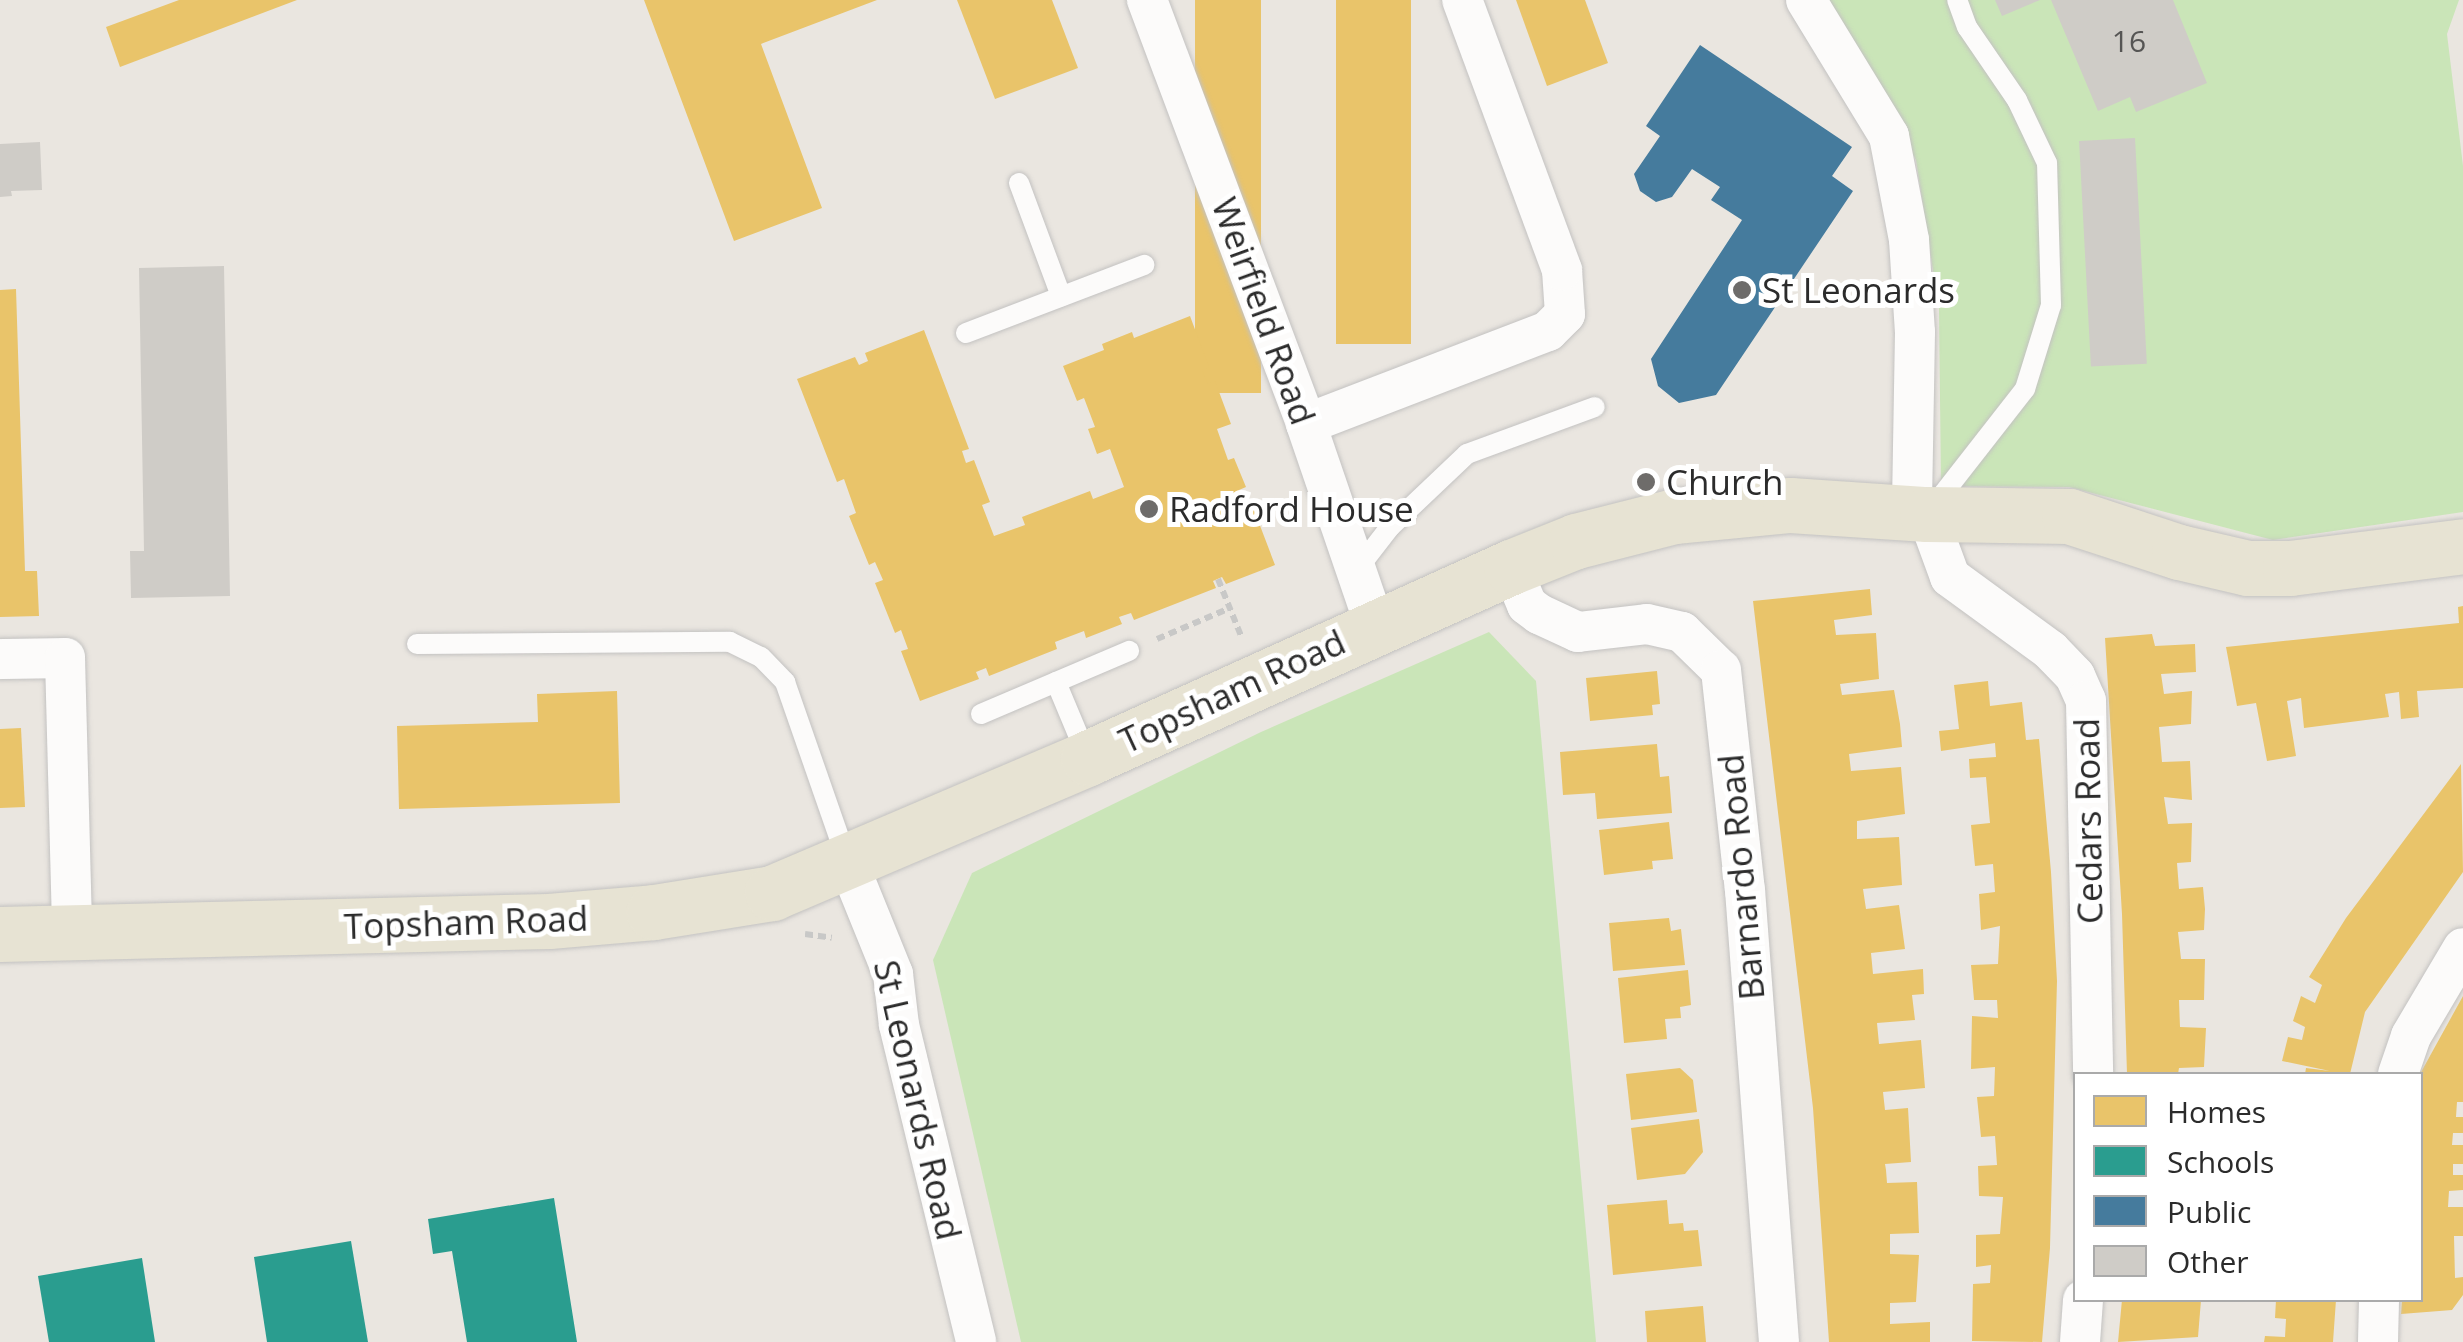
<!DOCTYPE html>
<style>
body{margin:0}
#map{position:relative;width:2463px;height:1342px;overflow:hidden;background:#eae6e0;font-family:"Open Sans",sans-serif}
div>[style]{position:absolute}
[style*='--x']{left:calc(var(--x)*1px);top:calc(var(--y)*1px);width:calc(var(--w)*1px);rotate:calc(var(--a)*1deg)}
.green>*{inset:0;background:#cae5b8}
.homes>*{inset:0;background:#e9c46a;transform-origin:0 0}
.schools>*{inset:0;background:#2a9d8f}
.public>*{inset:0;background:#457b9d}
.building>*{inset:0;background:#cfccc7;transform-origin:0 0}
.path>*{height:6px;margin-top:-3px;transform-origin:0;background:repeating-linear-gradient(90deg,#c8c8c7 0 8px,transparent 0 13px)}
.roads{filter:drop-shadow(0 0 2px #c3c2c1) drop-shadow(0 0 2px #c3c2c1)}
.service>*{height:20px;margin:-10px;padding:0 10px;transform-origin:10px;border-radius:10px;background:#fcfbfa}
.minor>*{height:40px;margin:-20px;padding:0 20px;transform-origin:20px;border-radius:20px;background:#fcfbfa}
.primary>*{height:55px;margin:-27.5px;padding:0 27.5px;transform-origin:27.5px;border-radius:27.5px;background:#e7e3d3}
.dots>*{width:28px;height:28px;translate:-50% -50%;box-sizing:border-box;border:5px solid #fff;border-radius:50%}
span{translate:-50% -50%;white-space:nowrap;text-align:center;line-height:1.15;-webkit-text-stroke:10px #fff;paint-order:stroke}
.number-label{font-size:30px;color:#565554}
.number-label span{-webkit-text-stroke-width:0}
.poi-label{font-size:35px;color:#2b2b2b}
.left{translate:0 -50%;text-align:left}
.street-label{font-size:35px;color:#2b2b2b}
.legend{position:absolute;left:2073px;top:1072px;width:350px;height:230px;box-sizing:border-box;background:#fff;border:2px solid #aaa;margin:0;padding:12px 18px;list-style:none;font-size:30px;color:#2b2b2b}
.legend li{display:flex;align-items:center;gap:20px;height:50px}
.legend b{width:50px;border:2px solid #aaa}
</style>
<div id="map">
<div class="green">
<i style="clip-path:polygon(1829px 0,2459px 0,2447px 34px,2463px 166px,2463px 512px,2273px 540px,2069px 487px,1941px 486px,1939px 309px,1916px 160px)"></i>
<i style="clip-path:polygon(1489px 632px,1536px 681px,1596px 1342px,1021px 1342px,933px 960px,972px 873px,1261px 732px)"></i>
</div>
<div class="homes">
<i style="clip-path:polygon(179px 0,297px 0,120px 67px,106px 27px)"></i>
<i style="clip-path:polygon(644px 0,877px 0,761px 44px,822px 208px,734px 241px)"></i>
<i style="clip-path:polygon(957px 0,1052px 0,1078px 68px,995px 99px)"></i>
<i style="left:1195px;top:0;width:66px;height:393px"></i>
<i style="left:1336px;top:0;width:75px;height:344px"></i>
<i style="clip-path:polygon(1516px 0,1585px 0,1608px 63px,1547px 86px)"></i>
<i style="clip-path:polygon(16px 289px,25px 571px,37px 571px,39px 616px,0 617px,0 290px)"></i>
<i style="clip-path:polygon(1190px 316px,1209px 367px,1202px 370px,1208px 384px,1215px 381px,1231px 424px,1217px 429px,1228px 460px,1234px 458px,1246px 487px,1239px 490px,1244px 505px,1251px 502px,1275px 565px,1226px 584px,1222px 577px,1213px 581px,1216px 588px,1134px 620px,1131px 613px,1119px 617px,1122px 624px,1086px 638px,1084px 631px,1055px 642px,1057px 649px,989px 676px,986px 668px,976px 672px,979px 679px,920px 701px,901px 651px,908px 649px,901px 630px,895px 633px,875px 583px,883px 580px,875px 562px,869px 565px,849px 516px,856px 513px,844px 479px,837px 482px,797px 379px,855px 357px,859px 365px,868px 361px,865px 353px,924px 330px,969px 449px,962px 451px,966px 463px,974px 460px,990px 502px,982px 505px,994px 536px,1025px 525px,1022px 517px,1090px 491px,1093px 499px,1124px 487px,1110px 449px,1097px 454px,1088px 429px,1095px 427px,1084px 398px,1077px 401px,1063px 366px,1104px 350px,1102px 344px,1132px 332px,1134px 338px)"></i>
<i style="clip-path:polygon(1870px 589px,1872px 615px,1834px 620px,1836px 635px,1876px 633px,1879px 679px,1840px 684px,1842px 695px,1894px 690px,1900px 724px,1902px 747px,1849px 754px,1851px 771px,1901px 767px,1905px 814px,1857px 821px,1857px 839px,1899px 837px,1902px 885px,1863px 889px,1866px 909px,1899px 905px,1905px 949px,1871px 953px,1873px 974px,1923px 969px,1924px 994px,1912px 995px,1915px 1020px,1877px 1023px,1879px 1044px,1921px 1040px,1925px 1088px,1883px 1092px,1885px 1110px,1908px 1108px,1911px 1162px,1885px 1164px,1886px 1170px,1887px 1183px,1917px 1182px,1919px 1233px,1890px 1234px,1890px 1254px,1919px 1255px,1916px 1302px,1890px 1303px,1890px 1324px,1930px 1322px,1930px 1342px,1829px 1342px,1813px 1108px,1753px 601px)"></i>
<i style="clip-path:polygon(2463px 606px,2463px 688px,2417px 691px,2419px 717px,2401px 719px,2399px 692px,2385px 694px,2389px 717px,2304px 728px,2301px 698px,2287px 701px,2296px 756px,2267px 761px,2256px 703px,2237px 706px,2226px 647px,2459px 623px,2458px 607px)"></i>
<i style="clip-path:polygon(2152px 634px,2155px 646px,2195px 644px,2196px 672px,2161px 674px,2164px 694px,2192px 691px,2191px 724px,2159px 727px,2162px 762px,2190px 761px,2192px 800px,2164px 797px,2168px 824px,2192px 823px,2191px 862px,2177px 863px,2179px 889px,2203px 887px,2205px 909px,2204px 930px,2178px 932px,2181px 959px,2205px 959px,2204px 1000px,2179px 1000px,2180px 1027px,2206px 1028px,2204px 1067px,2179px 1068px,2178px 1074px,2127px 1074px,2122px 914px,2105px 638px)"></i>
<i style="clip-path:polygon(1657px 671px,1660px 704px,1652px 705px,1653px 715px,1590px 721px,1586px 678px)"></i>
<i style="clip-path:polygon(1988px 681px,1990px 706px,2022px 702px,2026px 740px,2039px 739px,2051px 872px,2057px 981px,2050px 1248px,2042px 1342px,1972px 1341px,1973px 1284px,1990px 1283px,1991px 1265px,1976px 1267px,1976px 1235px,2000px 1234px,2003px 1197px,1979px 1196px,1978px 1166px,1997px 1165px,1995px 1136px,1981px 1137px,1977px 1097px,1994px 1096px,1995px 1067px,1971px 1069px,1972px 1016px,1998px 1018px,1997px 1000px,1974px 1000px,1971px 965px,1998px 964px,2000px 926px,1981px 930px,1979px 894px,1995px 892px,1993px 864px,1975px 866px,1971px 825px,1990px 823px,1989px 812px,1986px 777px,1970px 778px,1969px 759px,1996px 757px,1995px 743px,1941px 751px,1939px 731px,1959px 729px,1954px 685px)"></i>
<i style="clip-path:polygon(617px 691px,620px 803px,399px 809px,397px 726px,538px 722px,537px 694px)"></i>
<i style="clip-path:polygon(21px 728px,25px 807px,0 808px,0 729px)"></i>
<i style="clip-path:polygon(1657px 744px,1660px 777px,1669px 776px,1672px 813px,1597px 819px,1595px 793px,1563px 795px,1560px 752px)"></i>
<i style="clip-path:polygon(2461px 764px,2463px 872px,2365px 1012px,2350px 1074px,2305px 1074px,2306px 1068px,2330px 1071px,2282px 1061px,2288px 1037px,2302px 1040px,2305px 1027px,2293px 1021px,2301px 996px,2315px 1003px,2322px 985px,2309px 977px,2346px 918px)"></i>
<i style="clip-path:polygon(1669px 822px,1673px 859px,1652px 861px,1653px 869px,1604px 875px,1599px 830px)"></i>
<i style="clip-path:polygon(1669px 918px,1671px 931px,1681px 929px,1685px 965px,1613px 971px,1609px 923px)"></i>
<i style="clip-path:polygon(1688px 970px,1691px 1005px,1680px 1007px,1681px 1018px,1665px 1019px,1667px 1039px,1624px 1043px,1618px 978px)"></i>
<i style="clip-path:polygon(2463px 996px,2463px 1102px,2457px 1102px,2456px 1117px,2463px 1117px,2463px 1133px,2453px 1133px,2452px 1145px,2463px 1145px,2463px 1164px,2453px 1164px,2453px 1175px,2463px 1175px,2463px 1190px,2449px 1191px,2448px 1207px,2463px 1207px,2463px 1236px,2454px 1236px,2455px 1278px,2463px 1277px,2463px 1295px,2452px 1310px,2401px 1314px,2402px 1300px,2420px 1300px,2420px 1074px)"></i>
<i style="clip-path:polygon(1680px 1068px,1693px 1080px,1697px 1112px,1631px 1120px,1626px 1074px)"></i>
<i style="clip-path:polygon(1699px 1119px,1703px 1152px,1685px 1174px,1637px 1180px,1631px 1128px)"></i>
<i style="clip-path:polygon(1667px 1200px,1669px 1224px,1683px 1223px,1684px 1231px,1698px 1230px,1702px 1266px,1613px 1275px,1607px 1205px)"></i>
<i style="clip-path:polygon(2122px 1300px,2201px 1300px,2198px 1337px,2118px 1342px)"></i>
<i style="clip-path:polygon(2276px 1300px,2336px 1300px,2333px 1342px,2264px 1342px,2265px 1336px,2285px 1337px,2286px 1319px,2275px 1318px)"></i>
<i style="clip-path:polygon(1703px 1306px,1706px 1342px,1647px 1342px,1645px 1311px)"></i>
</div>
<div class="schools">
<i style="clip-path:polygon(554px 1198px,577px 1342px,467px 1342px,452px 1251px,433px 1254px,428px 1219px)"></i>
<i style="clip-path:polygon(351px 1241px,368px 1342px,267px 1342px,254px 1257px)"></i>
<i style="clip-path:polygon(142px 1258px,155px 1342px,49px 1342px,38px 1276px)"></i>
</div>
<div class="public">
<i style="clip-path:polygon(1700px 45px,1852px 147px,1832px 176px,1853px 191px,1716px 395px,1679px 403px,1658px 386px,1651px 359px,1742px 220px,1711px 200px,1720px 187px,1692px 169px,1672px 197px,1656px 202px,1640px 191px,1634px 174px,1660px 136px,1646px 126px)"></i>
</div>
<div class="building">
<i style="clip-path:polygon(1995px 0,2040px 0,2002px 16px)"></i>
<i style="clip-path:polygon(2051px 0,2173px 0,2207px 83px,2136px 112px,2130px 97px,2098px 111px)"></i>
<i style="left:2135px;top:138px;width:226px;height:56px;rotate:87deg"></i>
<i style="clip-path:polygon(40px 142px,42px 190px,11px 191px,12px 196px,0 197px,0 144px)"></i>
<i style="clip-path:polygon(224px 266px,230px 596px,131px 598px,130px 551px,144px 551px,139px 268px)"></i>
</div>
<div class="path">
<i style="--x:1218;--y:579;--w:64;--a:67.9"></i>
<i style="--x:1157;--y:639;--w:79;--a:-23"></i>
<i style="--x:805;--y:934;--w:27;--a:8"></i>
</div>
<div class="roads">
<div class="service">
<i style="--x:1019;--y:183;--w:121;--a:69.6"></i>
<i style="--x:966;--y:333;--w:191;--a:-20.9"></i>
<i style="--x:1932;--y:508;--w:151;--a:-52"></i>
<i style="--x:2025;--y:389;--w:88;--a:-72.8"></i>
<i style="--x:2051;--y:305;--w:142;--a:-91.6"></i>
<i style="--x:2047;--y:163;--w:70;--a:-115.5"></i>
<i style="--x:2017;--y:100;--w:88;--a:-124.4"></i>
<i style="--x:1967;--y:27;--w:29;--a:-110"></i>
<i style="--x:1356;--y:571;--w:56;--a:-52.3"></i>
<i style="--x:1390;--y:527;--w:106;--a:-43.5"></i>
<i style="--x:1467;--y:454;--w:136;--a:-20.2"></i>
<i style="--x:417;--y:644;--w:313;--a:-0.4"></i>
<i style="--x:730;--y:642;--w:34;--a:26"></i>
<i style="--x:761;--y:657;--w:35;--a:46"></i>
<i style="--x:785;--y:682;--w:185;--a:70.8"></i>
<i style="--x:1056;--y:682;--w:80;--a:67.3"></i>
<i style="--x:981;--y:714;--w:161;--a:-23.1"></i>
</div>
<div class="minor">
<i style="--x:1147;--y:0;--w:453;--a:69.4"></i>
<i style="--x:1306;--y:424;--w:213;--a:71.1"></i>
<i style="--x:1806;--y:0;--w:159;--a:58.6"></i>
<i style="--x:1889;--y:136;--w:106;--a:79.1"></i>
<i style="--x:1909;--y:240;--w:92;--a:86.3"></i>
<i style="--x:1915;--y:332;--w:179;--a:91"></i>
<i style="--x:1306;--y:424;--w:259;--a:-21"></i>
<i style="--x:1548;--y:331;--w:24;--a:-45"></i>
<i style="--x:1565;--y:314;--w:44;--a:-93.9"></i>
<i style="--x:1562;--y:270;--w:288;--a:-110.3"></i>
<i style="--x:1927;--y:514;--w:67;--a:69.9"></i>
<i style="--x:1950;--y:577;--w:124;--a:36.1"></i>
<i style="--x:2050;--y:650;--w:36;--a:46"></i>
<i style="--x:2075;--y:676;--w:27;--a:66"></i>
<i style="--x:2086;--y:701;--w:373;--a:88.9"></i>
<i style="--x:1511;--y:567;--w:41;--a:67.2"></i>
<i style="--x:1527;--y:605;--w:15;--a:37"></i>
<i style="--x:1539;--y:614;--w:43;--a:24.8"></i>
<i style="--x:1578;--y:632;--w:69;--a:-6.6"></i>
<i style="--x:1647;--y:624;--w:36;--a:13"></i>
<i style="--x:1682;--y:632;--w:54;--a:44.3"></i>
<i style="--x:1721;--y:670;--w:221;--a:83.8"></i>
<i style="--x:1745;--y:890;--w:453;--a:85.7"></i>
<i style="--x:0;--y:659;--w:65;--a:-0.9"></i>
<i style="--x:65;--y:658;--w:274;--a:88.5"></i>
<i style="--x:848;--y:863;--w:120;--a:67.9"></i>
<i style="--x:893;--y:974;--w:51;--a:83.3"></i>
<i style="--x:899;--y:1025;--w:326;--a:76.3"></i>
<i style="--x:2398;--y:1074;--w:40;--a:-71.1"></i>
<i style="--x:2411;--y:1036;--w:102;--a:-59.4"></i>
<i style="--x:2080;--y:1342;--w:42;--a:-85.9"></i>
<i style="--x:2378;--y:1342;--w:42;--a:-88.6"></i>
</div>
<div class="primary">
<i style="--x:0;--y:934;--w:549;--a:-1.36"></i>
<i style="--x:549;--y:921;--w:105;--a:-4.9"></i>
<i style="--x:654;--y:912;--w:120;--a:-9.1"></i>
<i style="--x:772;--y:893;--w:344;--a:-23.1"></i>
<i style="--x:1088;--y:758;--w:464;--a:-24.3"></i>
<i style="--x:1511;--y:567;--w:70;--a:-21.8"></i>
<i style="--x:1576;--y:541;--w:101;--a:-14.3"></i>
<i style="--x:1674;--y:516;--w:117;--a:-5.4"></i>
<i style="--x:1790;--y:505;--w:137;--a:3.8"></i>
<i style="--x:1927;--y:514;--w:142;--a:0.8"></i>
<i style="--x:2069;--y:516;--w:116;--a:18.1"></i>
<i style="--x:2179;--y:552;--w:71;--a:13.1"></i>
<i style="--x:2248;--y:568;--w:42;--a:0"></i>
<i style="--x:2290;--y:568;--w:174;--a:-7.2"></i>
</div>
</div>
<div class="dots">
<i style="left:1742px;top:290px;background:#6e6c6a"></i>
<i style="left:1646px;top:482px;background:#6e6c6a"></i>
<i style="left:1149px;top:509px;background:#6e6c6a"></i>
</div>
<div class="number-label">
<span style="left:2129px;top:41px">16</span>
</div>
<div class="poi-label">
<span class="left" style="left:1762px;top:290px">St Leonards</span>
<span class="left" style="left:1666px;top:482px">Church</span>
<span class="left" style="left:1169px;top:509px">Radford House</span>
</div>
<div class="street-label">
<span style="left:1264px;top:311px;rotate:70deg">Weirfield Road</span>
<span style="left:1232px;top:691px;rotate:-25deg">Topsham Road</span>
<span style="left:2088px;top:821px;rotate:-91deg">Cedars Road</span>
<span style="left:1741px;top:877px;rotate:-95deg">Barnardo Road</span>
<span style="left:466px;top:922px;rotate:-2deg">Topsham Road</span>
<span style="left:918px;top:1100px;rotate:77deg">St Leonards Road</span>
</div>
<ul class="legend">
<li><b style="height:28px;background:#e9c46a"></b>Homes</li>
<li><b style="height:28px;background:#2a9d8f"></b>Schools</li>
<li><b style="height:28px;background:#457b9d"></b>Public</li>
<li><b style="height:28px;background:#cfccc7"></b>Other</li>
</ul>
</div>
